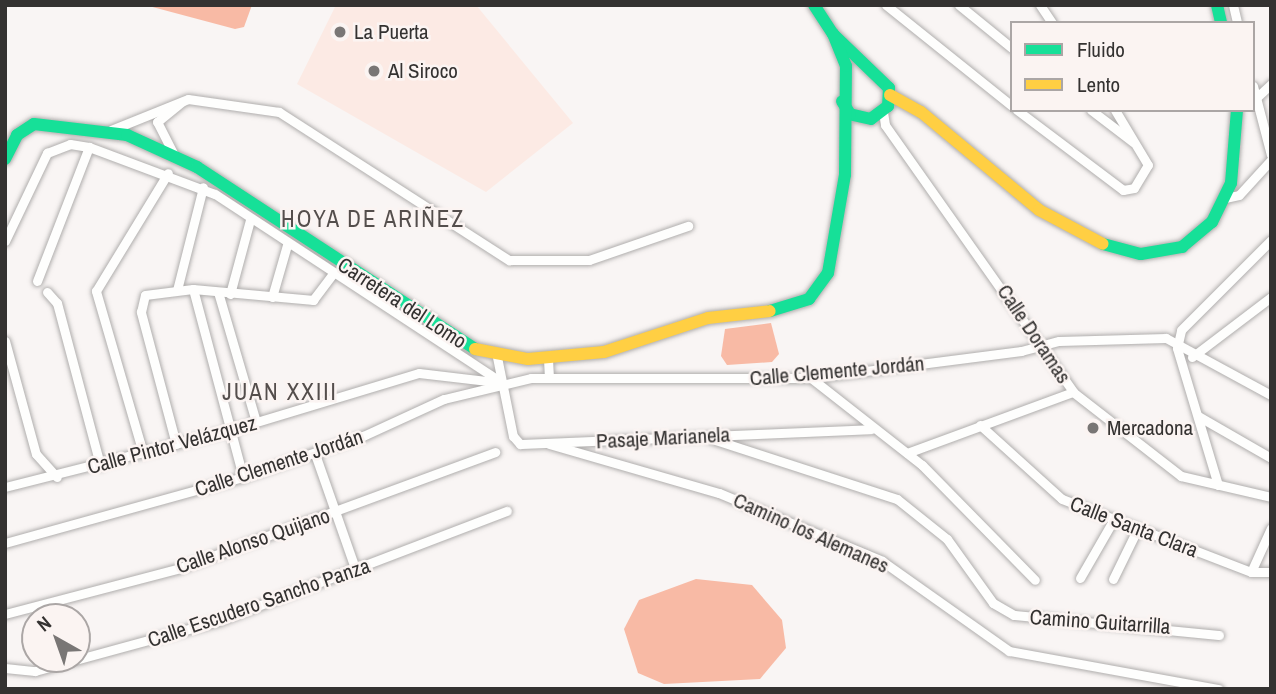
<!DOCTYPE html>
<meta charset="utf-8">
<style>
body{margin:0}
#map{position:relative;width:1276px;height:694px;overflow:hidden;background:#f9f5f4;font-family:"Archivo Narrow",sans-serif}
div>[style]{position:absolute}
[style*='--x']{left:calc(var(--x)*1px);top:calc(var(--y)*1px);width:calc(var(--w)*1px);rotate:calc(var(--a)*1deg)}
.green>*{inset:0;background:#fceae4}
.water>*{inset:0;background:#f8baa5}
.roads{filter:drop-shadow(0 0 2px #b0aead) drop-shadow(0 0 2px #b0aead)}
.street>*{height:9px;margin:-4.5px;padding:0 4.5px;transform-origin:4.5px;border-radius:4.5px;background:#fefefd}
.fast>*{height:12px;margin:-6px;padding:0 6px;transform-origin:6px;border-radius:6px;background:#16e098}
.slow>*{height:12px;margin:-6px;padding:0 6px;transform-origin:6px;border-radius:6px;background:#ffcf43}
.dots>*{width:19px;height:19px;translate:-50% -50%;box-sizing:border-box;border:4px solid #fbf4f2;border-radius:50%}
span{translate:-50% -50%;white-space:nowrap;text-align:center;line-height:1.15;-webkit-text-stroke:5px #fbf4f2;paint-order:stroke}
.poi-label{font-size:21px;color:#343231}
.left{translate:0 -50%;text-align:left}
.street-label{font-size:21px;color:#343231}
.neighbourhood-label{font-size:23px;color:#544e4c;letter-spacing:2px}
.frame{position:absolute;inset:0;border:7px solid #343231;pointer-events:none}
.legend{position:absolute;left:1010px;top:21px;width:245px;height:91px;box-sizing:border-box;background:#fbf4f2;border:2px solid #aba6a5;margin:0;padding:9px 12px;list-style:none;font-size:21px;color:#343231}
.legend li{display:flex;align-items:center;gap:14px;height:35px}
.legend b{width:35px;border:2px solid #aba6a5}
.north{position:absolute;left:21px;top:603px;width:70px;height:70px;box-sizing:border-box;background:#fbf4f2;border:2px solid #aba6a5;border-radius:50%;rotate:320deg;font-size:19px;font-weight:700;line-height:28px;text-align:center;color:#343231}
.north::after{content:'';display:block;margin:auto;width:24px;height:32px;background:#797675;clip-path:polygon(50% 0,100% 100%,50% 72%,0 100%)}
</style>
<div id="map">
<div class="green">
<i style="clip-path:polygon(336px 5px,476px 5px,573px 123px,486px 192px,297px 84px)"></i>
</div>
<div class="water">
<i style="clip-path:polygon(145px 5px,252px 5px,244px 27px,235px 29px)"></i>
<i style="clip-path:polygon(771px 323px,779px 354px,772px 362px,727px 365px,721px 356px,725px 329px)"></i>
<i style="clip-path:polygon(696px 579px,752px 585px,782px 620px,786px 648px,760px 679px,664px 684px,638px 673px,624px 629px,639px 600px)"></i>
</div>
<div class="roads">
<div class="street">
<i style="--x:886;--y:5;--w:161;--a:38.7"></i>
<i style="--x:959;--y:5;--w:68;--a:39.1"></i>
<i style="--x:1040;--y:5;--w:22;--a:56"></i>
<i style="--x:1233;--y:5;--w:18;--a:77"></i>
<i style="--x:1253;--y:86;--w:71;--a:75.4"></i>
<i style="--x:1256;--y:98;--w:21;--a:-43"></i>
<i style="--x:1017;--y:110;--w:133;--a:37"></i>
<i style="--x:1123;--y:190;--w:11;--a:-10"></i>
<i style="--x:1134;--y:188;--w:27;--a:-59"></i>
<i style="--x:1148;--y:165;--w:64;--a:-121"></i>
<i style="--x:1091;--y:110;--w:53;--a:37.3"></i>
<i style="--x:883;--y:112;--w:13;--a:81"></i>
<i style="--x:885;--y:125;--w:327;--a:54.8"></i>
<i style="--x:1073;--y:392;--w:137;--a:37.9"></i>
<i style="--x:1181;--y:476;--w:92;--a:13.1"></i>
<i style="--x:111;--y:130;--w:83;--a:-21.9"></i>
<i style="--x:188;--y:99;--w:92;--a:8.1"></i>
<i style="--x:279;--y:112;--w:274;--a:32.8"></i>
<i style="--x:509;--y:260;--w:80;--a:0"></i>
<i style="--x:589;--y:260;--w:105;--a:-19"></i>
<i style="--x:173;--y:153;--w:35;--a:-117"></i>
<i style="--x:157;--y:122;--w:32;--a:-39"></i>
<i style="--x:1225;--y:198;--w:14;--a:-12"></i>
<i style="--x:1239;--y:195;--w:47;--a:-47.6"></i>
<i style="--x:5;--y:241;--w:98;--a:-64.5"></i>
<i style="--x:47;--y:153;--w:25;--a:-21"></i>
<i style="--x:70;--y:144;--w:19;--a:9"></i>
<i style="--x:89;--y:147;--w:134;--a:20.5"></i>
<i style="--x:215;--y:194;--w:342;--a:33.3"></i>
<i style="--x:37;--y:281;--w:144;--a:-68.8"></i>
<i style="--x:193;--y:289;--w:195;--a:75.1"></i>
<i style="--x:177;--y:290;--w:106;--a:-75.8"></i>
<i style="--x:47;--y:292;--w:15;--a:48"></i>
<i style="--x:57;--y:303;--w:168;--a:75.1"></i>
<i style="--x:218;--y:292;--w:135;--a:73.7"></i>
<i style="--x:230;--y:294;--w:77;--a:-74.9"></i>
<i style="--x:272;--y:297;--w:54;--a:-73.9"></i>
<i style="--x:5;--y:341;--w:117;--a:74.7"></i>
<i style="--x:36;--y:454;--w:31;--a:48"></i>
<i style="--x:497;--y:357;--w:81;--a:78.6"></i>
<i style="--x:513;--y:436;--w:11;--a:49"></i>
<i style="--x:520;--y:444;--w:351;--a:-2.4"></i>
<i style="--x:1192;--y:357;--w:99;--a:-37.2"></i>
<i style="--x:548;--y:359;--w:18;--a:87"></i>
<i style="--x:811;--y:378;--w:141;--a:38.1"></i>
<i style="--x:922;--y:465;--w:161;--a:45.5"></i>
<i style="--x:1198;--y:416;--w:84;--a:29.9"></i>
<i style="--x:980;--y:425;--w:110;--a:42.1"></i>
<i style="--x:1062;--y:499;--w:203;--a:21.1"></i>
<i style="--x:1251;--y:572;--w:20;--a:0"></i>
<i style="--x:706;--y:437;--w:201;--a:18"></i>
<i style="--x:897;--y:499;--w:64;--a:38.7"></i>
<i style="--x:947;--y:539;--w:79;--a:54.3"></i>
<i style="--x:993;--y:603;--w:24;--a:30"></i>
<i style="--x:1014;--y:615;--w:206;--a:5.6"></i>
<i style="--x:176;--y:444;--w:137;--a:-104.9"></i>
<i style="--x:141;--y:312;--w:17;--a:-77"></i>
<i style="--x:145;--y:295;--w:48;--a:-7.1"></i>
<i style="--x:193;--y:289;--w:121;--a:5.2"></i>
<i style="--x:313;--y:300;--w:34;--a:-53"></i>
<i style="--x:549;--y:444;--w:177;--a:16.1"></i>
<i style="--x:719;--y:493;--w:177;--a:22.6"></i>
<i style="--x:882;--y:561;--w:156;--a:35.3"></i>
<i style="--x:1009;--y:651;--w:213;--a:10.3"></i>
<i style="--x:143;--y:453;--w:169;--a:-106.2"></i>
<i style="--x:96;--y:291;--w:138;--a:-58.6"></i>
<i style="--x:907;--y:453;--w:177;--a:-20.2"></i>
<i style="--x:315;--y:454;--w:124;--a:70.7"></i>
<i style="--x:1218;--y:485;--w:143;--a:-106.7"></i>
<i style="--x:1177;--y:348;--w:18;--a:-77"></i>
<i style="--x:1181;--y:330;--w:127;--a:-45"></i>
<i style="--x:5;--y:487;--w:232;--a:-14.2"></i>
<i style="--x:230;--y:430;--w:197;--a:-16.8"></i>
<i style="--x:419;--y:373;--w:78;--a:6.7"></i>
<i style="--x:5;--y:543;--w:247;--a:-15.5"></i>
<i style="--x:243;--y:477;--w:127;--a:-18.9"></i>
<i style="--x:363;--y:436;--w:89;--a:-24.6"></i>
<i style="--x:444;--y:399;--w:89;--a:-13.6"></i>
<i style="--x:531;--y:378;--w:280;--a:0"></i>
<i style="--x:811;--y:378;--w:212;--a:-7.3"></i>
<i style="--x:1021;--y:351;--w:39;--a:-15"></i>
<i style="--x:1059;--y:341;--w:107;--a:-1.6"></i>
<i style="--x:1166;--y:338;--w:119;--a:28.5"></i>
<i style="--x:1251;--y:572;--w:48;--a:-65.6"></i>
<i style="--x:1080;--y:578;--w:68;--a:-60"></i>
<i style="--x:1113;--y:579;--w:57;--a:-63.9"></i>
<i style="--x:5;--y:614;--w:181;--a:-14.7"></i>
<i style="--x:180;--y:568;--w:336;--a:-20.2"></i>
<i style="--x:5;--y:668;--w:30;--a:6"></i>
<i style="--x:35;--y:671;--w:193;--a:-15.3"></i>
<i style="--x:221;--y:620;--w:306;--a:-20.9"></i>
</div>
<div class="fast">
<i style="--x:814;--y:5;--w:35;--a:57"></i>
<i style="--x:833;--y:34;--w:78;--a:44"></i>
<i style="--x:889;--y:88;--w:18;--a:93"></i>
<i style="--x:888;--y:106;--w:21;--a:143"></i>
<i style="--x:871;--y:119;--w:22;--a:-167"></i>
<i style="--x:850;--y:114;--w:15;--a:-122"></i>
<i style="--x:1217;--y:5;--w:18;--a:77"></i>
<i style="--x:5;--y:159;--w:27;--a:-63"></i>
<i style="--x:17;--y:135;--w:20;--a:-33"></i>
<i style="--x:34;--y:124;--w:94;--a:6.7"></i>
<i style="--x:127;--y:135;--w:77;--a:24.6"></i>
<i style="--x:197;--y:167;--w:332;--a:33.2"></i>
<i style="--x:1103;--y:244;--w:39;--a:15"></i>
<i style="--x:1141;--y:254;--w:42;--a:-9.7"></i>
<i style="--x:1182;--y:247;--w:39;--a:-40"></i>
<i style="--x:1212;--y:222;--w:43;--a:-64"></i>
<i style="--x:1231;--y:183;--w:73;--a:-85.3"></i>
<i style="--x:770;--y:311;--w:41;--a:-17.1"></i>
<i style="--x:809;--y:299;--w:32;--a:-54"></i>
<i style="--x:828;--y:273;--w:99;--a:-80.2"></i>
<i style="--x:845;--y:175;--w:109;--a:-89.5"></i>
<i style="--x:846;--y:66;--w:35;--a:-112"></i>
</div>
<div class="slow">
<i style="--x:890;--y:95;--w:35;--a:29"></i>
<i style="--x:921;--y:112;--w:153;--a:39.7"></i>
<i style="--x:1039;--y:210;--w:72;--a:28"></i>
<i style="--x:475;--y:349;--w:54;--a:10.7"></i>
<i style="--x:528;--y:359;--w:76;--a:-5.3"></i>
<i style="--x:604;--y:352;--w:109;--a:-18.1"></i>
<i style="--x:708;--y:318;--w:62;--a:-6.4"></i>
</div>
</div>
<div class="dots">
<i style="left:340px;top:32px;background:#797675"></i>
<i style="left:374px;top:71px;background:#797675"></i>
<i style="left:1093px;top:428px;background:#797675"></i>
</div>
<div class="poi-label">
<span class="left" style="left:354px;top:32px">La Puerta</span>
<span class="left" style="left:388px;top:71px">Al Siroco</span>
<span class="left" style="left:1107px;top:428px">Mercadona</span>
</div>
<div class="street-label">
<span style="left:402px;top:303px;rotate:33deg">Carretera del Lomo</span>
<span style="left:1034px;top:334px;rotate:56deg">Calle Doramas</span>
<span style="left:837px;top:371px;rotate:-5deg">Calle Clemente Jordán</span>
<span style="left:663px;top:438px;rotate:-3deg">Pasaje Marianela</span>
<span style="left:172px;top:445px;rotate:-15deg">Calle Pintor Velázquez</span>
<span style="left:279px;top:463px;rotate:-18deg">Calle Clemente Jordán</span>
<span style="left:1134px;top:527px;rotate:21deg">Calle Santa Clara</span>
<span style="left:811px;top:533px;rotate:24deg">Camino los Alemanes</span>
<span style="left:253px;top:541px;rotate:-19deg">Calle Alonso Quijano</span>
<span style="left:259px;top:603px;rotate:-19deg">Calle Escudero Sancho Panza</span>
<span style="left:1100px;top:622px;rotate:4deg">Camino Guitarrilla</span>
</div>
<div class="neighbourhood-label">
<span style="left:373px;top:219px">HOYA DE ARIÑEZ</span>
<span style="left:280px;top:392px">JUAN XXIII</span>
</div>
<div class="frame"></div>
<ul class="legend">
<li><b style="height:9px;background:#16e098"></b>Fluido</li>
<li><b style="height:9px;background:#ffcf43"></b>Lento</li>
</ul>
<div class="north">N</div>
</div>
